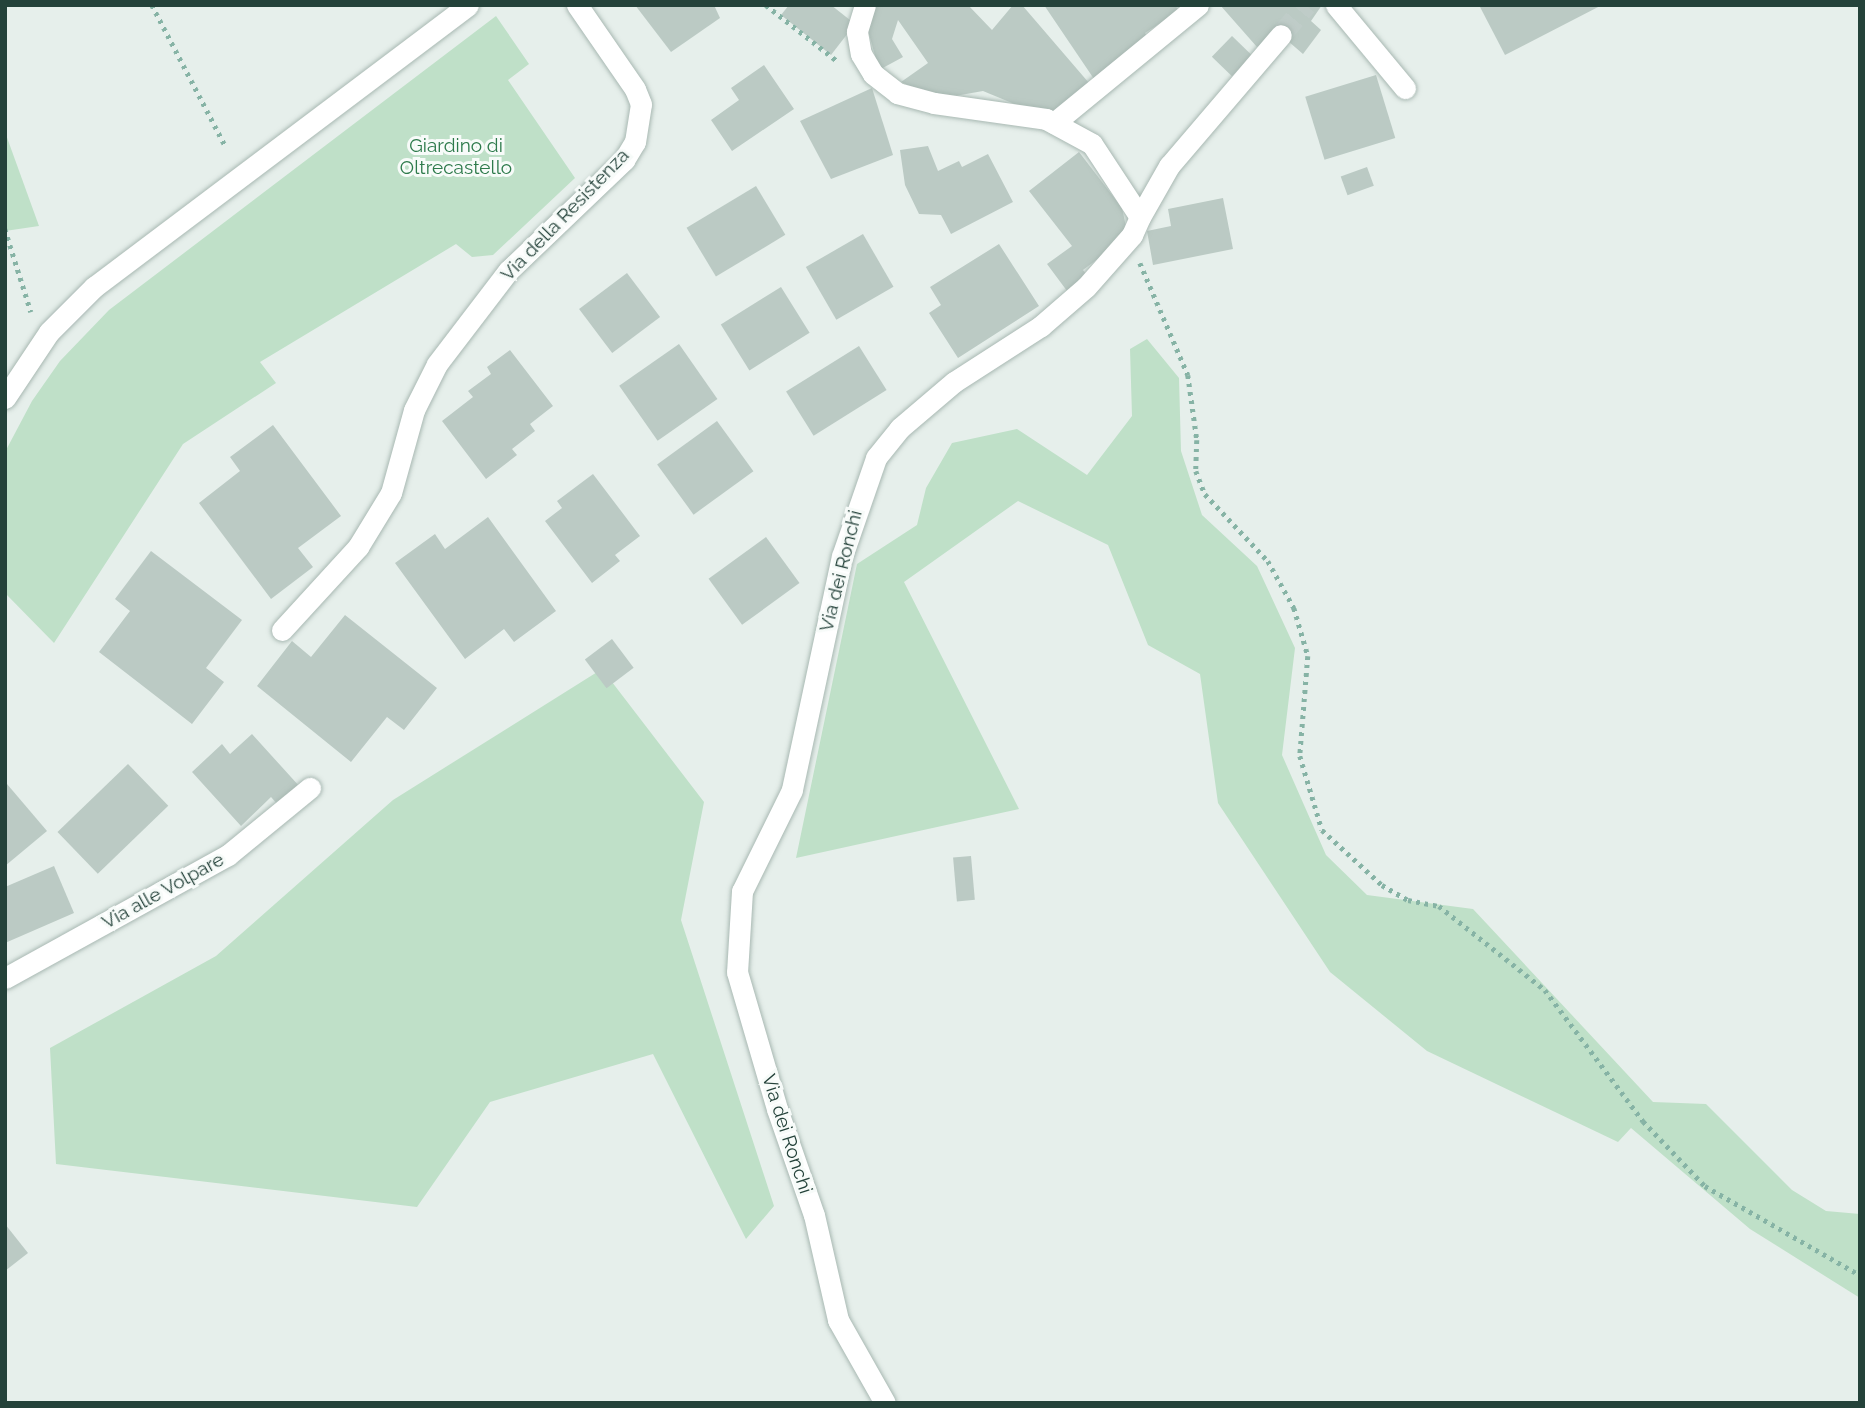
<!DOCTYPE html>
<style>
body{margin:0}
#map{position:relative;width:1865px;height:1408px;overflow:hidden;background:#e6efeb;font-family:Raleway,sans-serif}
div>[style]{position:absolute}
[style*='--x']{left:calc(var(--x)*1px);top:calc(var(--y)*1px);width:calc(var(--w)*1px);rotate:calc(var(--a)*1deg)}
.green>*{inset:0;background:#bfe0c8}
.building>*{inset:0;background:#bbcac4;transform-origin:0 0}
.minor-tunnel>*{height:21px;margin-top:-10.5px;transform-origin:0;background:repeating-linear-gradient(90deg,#bfccc8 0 21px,transparent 0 31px)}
.path>*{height:4.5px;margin-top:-2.25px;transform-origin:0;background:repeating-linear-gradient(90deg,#86b3a5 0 3.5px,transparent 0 8.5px)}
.roads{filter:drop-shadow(0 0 2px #a8b8b2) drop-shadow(0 0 2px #a8b8b2)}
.minor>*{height:21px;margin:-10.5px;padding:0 10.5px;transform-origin:10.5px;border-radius:10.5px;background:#fff}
span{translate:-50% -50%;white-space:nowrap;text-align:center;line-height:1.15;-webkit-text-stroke:6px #f7fbf9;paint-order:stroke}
.park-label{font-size:19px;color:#2d7a4b}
.street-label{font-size:19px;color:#24423a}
.frame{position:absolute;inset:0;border:7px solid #24423a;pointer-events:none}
</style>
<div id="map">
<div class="green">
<i style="clip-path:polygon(496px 16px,529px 64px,508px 80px,575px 178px,493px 255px,472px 257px,456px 244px,260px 362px,276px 383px,183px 444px,54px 643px,5px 593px,5px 452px,32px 401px,60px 361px,109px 310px)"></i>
<i style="clip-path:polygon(5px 132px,39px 226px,5px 231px)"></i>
<i style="clip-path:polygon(1147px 339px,1179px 378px,1181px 451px,1202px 515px,1257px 566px,1295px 648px,1282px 755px,1326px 855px,1367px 895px,1473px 909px,1653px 1102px,1706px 1104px,1792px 1190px,1826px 1211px,1860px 1214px,1860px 1298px,1750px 1229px,1631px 1128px,1618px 1142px,1427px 1051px,1330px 972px,1218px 803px,1200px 674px,1148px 645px,1108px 545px,1018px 501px,904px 582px,1019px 809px,796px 858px,857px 564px,917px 525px,926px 488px,952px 443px,1017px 429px,1087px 475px,1132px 416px,1130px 349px)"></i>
<i style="clip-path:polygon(602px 669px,704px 802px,681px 920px,774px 1206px,746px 1239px,653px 1054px,490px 1102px,417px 1207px,56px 1164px,50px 1048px,216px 956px,393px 800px)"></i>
</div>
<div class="building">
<i style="clip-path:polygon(635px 5px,714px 5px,720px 18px,671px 52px)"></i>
<i style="clip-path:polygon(789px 5px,831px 5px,855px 24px,831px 55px,781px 15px)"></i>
<i style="clip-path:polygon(874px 5px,968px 5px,992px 30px,1013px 5px,1022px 5px,1089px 83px,1061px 113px,1019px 106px,983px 91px,938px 99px,901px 82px,928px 63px,898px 20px,892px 39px,903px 57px,879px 70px,867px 27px)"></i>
<i style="clip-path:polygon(1044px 5px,1175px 5px,1179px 11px,1145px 33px,1149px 40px,1094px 79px)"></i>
<i style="clip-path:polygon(1220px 5px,1322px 5px,1311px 21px,1321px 30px,1303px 54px,1281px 35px,1257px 47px)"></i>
<i style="clip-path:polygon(1479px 5px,1602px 5px,1505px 55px)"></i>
<i style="left:1232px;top:36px;width:28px;height:29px;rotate:44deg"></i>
<i style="clip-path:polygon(764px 65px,794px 109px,732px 151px,711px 120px,739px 100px,731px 88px)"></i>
<i style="left:1376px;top:75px;width:66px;height:74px;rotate:73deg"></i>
<i style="clip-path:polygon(872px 88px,893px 155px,831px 179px,800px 121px)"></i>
<i style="clip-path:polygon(928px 146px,938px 171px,959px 161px,962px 167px,988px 154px,1013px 202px,951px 234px,941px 215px,919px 214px,905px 185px,900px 150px)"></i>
<i style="clip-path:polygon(1079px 152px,1122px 208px,1128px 236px,1083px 270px,1090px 279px,1070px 295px,1047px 264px,1072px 246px,1029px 191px)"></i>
<i style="left:1367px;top:167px;width:20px;height:28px;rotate:70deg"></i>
<i style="left:756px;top:186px;width:57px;height:81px;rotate:59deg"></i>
<i style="clip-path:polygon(1223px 198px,1233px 249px,1153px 265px,1147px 231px,1171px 226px,1168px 209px)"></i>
<i style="left:863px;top:234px;width:61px;height:66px;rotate:60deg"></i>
<i style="clip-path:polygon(999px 244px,1039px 306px,958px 358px,929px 313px,941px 305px,930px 287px)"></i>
<i style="left:627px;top:273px;width:55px;height:60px;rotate:53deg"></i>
<i style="left:781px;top:287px;width:54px;height:71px;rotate:58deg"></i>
<i style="left:679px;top:344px;width:67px;height:73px;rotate:55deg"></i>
<i style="left:859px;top:346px;width:52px;height:86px;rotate:58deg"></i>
<i style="clip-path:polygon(510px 350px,553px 406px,530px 424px,535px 431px,512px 449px,517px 455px,486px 479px,442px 421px,473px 397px,468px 391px,491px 374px,487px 367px)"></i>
<i style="left:717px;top:421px;width:62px;height:74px;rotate:54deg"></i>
<i style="clip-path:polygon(273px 425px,341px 516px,298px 548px,313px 567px,271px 599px,199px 503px,240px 471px,230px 457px)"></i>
<i style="clip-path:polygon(593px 474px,640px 536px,615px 555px,620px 561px,592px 583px,545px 521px,562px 508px,557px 501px)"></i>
<i style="clip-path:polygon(488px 517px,556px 611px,514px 642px,504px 629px,465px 659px,395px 563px,435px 534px,445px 549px)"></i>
<i style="left:766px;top:537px;width:57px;height:71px;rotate:54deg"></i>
<i style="clip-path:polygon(151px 551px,242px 620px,206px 668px,224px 682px,192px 724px,99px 652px,130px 611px,115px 599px)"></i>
<i style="clip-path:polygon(345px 615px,437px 688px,404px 730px,387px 717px,351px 762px,257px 686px,292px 641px,311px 657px)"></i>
<i style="left:612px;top:639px;width:36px;height:34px;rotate:53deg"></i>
<i style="clip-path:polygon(252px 734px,300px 787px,279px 806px,271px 797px,241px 826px,192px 772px,222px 744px,230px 754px)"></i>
<i style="left:128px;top:764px;width:58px;height:98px;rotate:46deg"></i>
<i style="clip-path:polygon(7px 784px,47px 831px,5px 866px,5px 785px)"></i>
<i style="left:971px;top:856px;width:44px;height:18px;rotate:85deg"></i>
<i style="clip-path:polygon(54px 866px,74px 913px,5px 943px,5px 887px)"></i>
<i style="clip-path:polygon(5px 1224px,28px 1253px,5px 1271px)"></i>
</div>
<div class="minor-tunnel">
<i style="--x:1281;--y:35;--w:39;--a:-50"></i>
</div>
<div class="path">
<i style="--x:152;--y:5;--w:158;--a:62.5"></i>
<i style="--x:766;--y:5;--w:89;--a:38.2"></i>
<i style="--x:5;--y:229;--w:87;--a:72.6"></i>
<i style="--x:1140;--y:263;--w:122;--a:66.8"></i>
<i style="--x:1188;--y:375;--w:66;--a:82.1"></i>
<i style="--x:1197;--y:440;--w:31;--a:92"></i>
<i style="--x:1196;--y:471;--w:25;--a:69"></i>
<i style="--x:1205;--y:494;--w:92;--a:46.8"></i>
<i style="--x:1268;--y:561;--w:54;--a:61"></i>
<i style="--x:1294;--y:608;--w:50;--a:73.7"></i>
<i style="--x:1308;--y:656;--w:100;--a:94.6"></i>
<i style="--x:1300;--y:756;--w:77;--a:73.4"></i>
<i style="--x:1322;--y:830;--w:81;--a:42.5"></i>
<i style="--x:1382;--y:885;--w:30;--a:30"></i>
<i style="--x:1408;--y:900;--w:32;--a:11"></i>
<i style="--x:1439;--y:906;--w:135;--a:38.4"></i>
<i style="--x:1545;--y:990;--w:164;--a:53.2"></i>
<i style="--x:1643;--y:1121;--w:90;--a:46.4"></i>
<i style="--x:1705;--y:1186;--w:179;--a:29.9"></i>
</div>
<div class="roads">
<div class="minor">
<i style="--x:865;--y:5;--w:28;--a:107"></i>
<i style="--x:857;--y:32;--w:22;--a:80"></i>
<i style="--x:861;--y:54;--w:23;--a:59"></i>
<i style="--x:873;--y:74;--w:31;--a:38"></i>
<i style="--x:897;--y:93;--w:38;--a:15"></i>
<i style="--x:934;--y:103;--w:113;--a:8.1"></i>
<i style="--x:1046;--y:119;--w:52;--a:28.5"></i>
<i style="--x:1092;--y:144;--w:87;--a:56.7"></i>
<i style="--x:1140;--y:217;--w:20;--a:114"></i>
<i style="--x:1132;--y:235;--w:69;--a:131.5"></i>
<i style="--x:1086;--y:287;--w:60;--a:139.1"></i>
<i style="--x:1041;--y:326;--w:103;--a:147.2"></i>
<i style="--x:954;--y:382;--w:71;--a:139.6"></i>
<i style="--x:900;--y:428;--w:38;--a:129"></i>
<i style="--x:876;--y:458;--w:104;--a:109.1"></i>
<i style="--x:842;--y:556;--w:239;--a:102.1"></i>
<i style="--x:792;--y:790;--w:113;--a:116.3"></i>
<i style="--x:742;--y:891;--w:81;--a:93.5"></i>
<i style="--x:737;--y:972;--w:143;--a:73.7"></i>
<i style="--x:777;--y:1109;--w:112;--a:70.8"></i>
<i style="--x:814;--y:1215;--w:108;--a:77.1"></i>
<i style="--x:838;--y:1320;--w:95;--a:60.5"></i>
<i style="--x:1336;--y:5;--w:108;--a:50.3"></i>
<i style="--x:1054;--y:123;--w:186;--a:-39.3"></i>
<i style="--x:1140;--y:217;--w:59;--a:-60.4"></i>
<i style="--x:1169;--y:166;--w:172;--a:-49.5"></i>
<i style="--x:5;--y:398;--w:79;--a:-56.3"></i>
<i style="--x:49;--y:332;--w:64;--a:-45"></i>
<i style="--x:94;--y:287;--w:468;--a:-37"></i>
<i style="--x:282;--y:630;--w:113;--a:-47.5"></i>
<i style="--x:358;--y:547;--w:63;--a:-58.6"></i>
<i style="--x:391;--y:493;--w:86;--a:-74.5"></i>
<i style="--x:414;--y:410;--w:51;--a:-63.4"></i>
<i style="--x:437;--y:364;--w:117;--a:-52.6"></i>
<i style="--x:508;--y:271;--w:161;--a:-43.7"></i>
<i style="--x:624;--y:160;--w:21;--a:-59"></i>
<i style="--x:635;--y:142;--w:38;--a:-81"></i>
<i style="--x:641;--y:104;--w:16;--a:-112"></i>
<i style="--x:635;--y:89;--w:102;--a:-124.6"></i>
<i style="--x:5;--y:978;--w:255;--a:-28.9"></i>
<i style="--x:228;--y:855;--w:106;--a:-39.3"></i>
</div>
</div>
<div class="park-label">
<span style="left:456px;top:157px">Giardino di<br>Oltrecastello</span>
</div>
<div class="street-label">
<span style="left:565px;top:215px;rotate:-46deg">Via della Resistenza</span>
<span style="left:841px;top:571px;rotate:-76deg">Via dei Ronchi</span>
<span style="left:163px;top:891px;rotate:-29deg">Via alle Volpare</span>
<span style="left:787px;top:1134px;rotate:72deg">Via dei Ronchi</span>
</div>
<div class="frame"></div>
</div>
